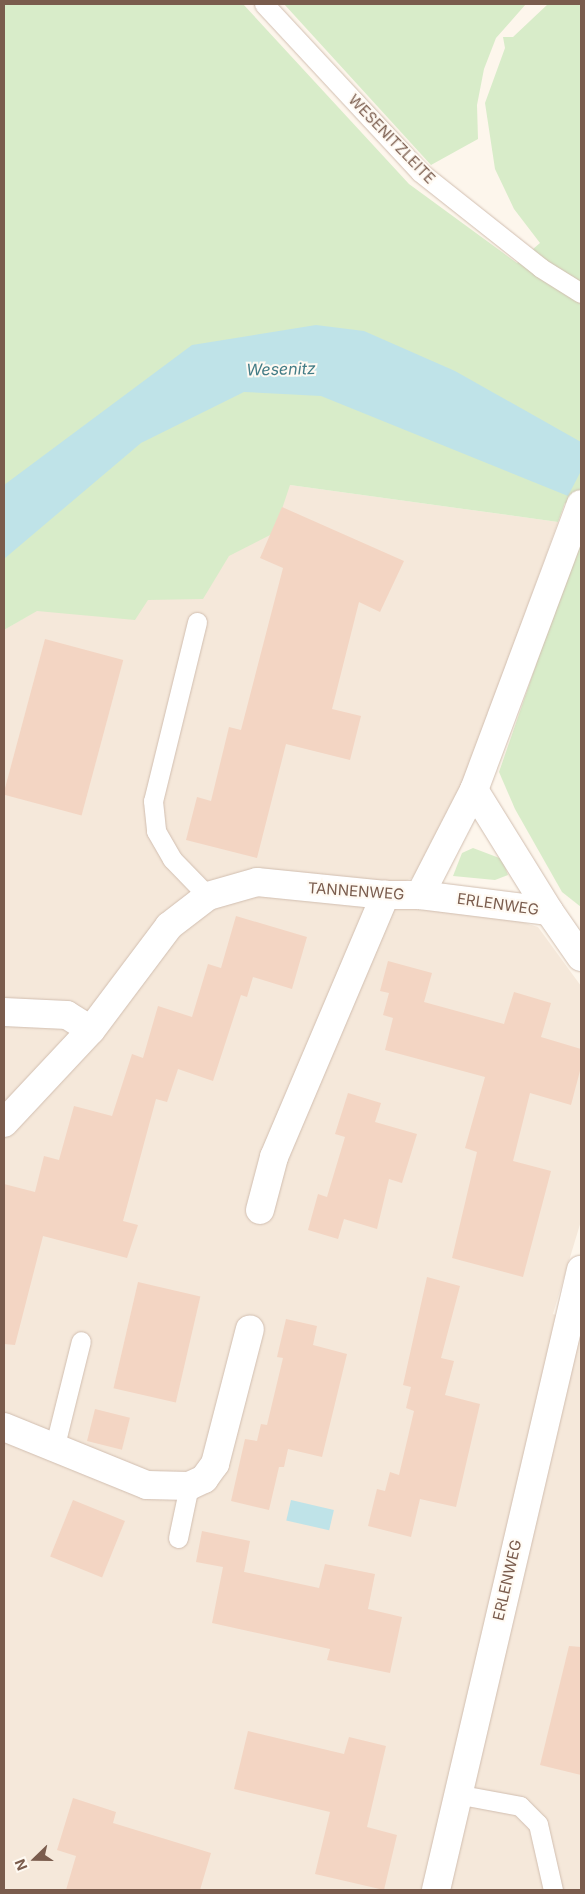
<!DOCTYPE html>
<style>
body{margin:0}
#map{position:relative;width:585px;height:1894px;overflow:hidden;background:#fdf6ec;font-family:Inter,sans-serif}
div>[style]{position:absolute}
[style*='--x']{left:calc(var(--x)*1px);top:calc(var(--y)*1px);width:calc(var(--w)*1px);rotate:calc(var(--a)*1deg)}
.residential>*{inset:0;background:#f5e8da}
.green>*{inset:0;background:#d8ecc9}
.water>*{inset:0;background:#bfe3e8;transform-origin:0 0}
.building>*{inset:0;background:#f3d5c3;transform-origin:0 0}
.roads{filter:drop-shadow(0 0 1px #d1beb0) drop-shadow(0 0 1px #d1beb0)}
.lane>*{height:19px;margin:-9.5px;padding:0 9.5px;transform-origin:9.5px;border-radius:9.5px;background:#fff}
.street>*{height:28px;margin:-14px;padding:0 14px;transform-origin:14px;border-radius:14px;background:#fff}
span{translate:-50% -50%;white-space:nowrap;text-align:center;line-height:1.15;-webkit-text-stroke:4px #fffaf3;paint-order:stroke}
.street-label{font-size:15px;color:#7a5c4d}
.water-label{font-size:16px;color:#437c86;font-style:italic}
.frame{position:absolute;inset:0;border:5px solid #7a5c4d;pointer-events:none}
.north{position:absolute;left:10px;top:1834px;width:50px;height:50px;-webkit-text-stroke:4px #fffaf3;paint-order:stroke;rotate:248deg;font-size:14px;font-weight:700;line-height:20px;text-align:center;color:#7a5c4d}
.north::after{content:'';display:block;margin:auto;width:18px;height:22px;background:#7a5c4d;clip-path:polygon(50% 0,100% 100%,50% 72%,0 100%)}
</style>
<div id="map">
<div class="residential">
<i style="clip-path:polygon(254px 480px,558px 522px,467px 773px,415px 877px,398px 884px,538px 927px,581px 986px,581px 1221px,553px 1314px,581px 1322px,581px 1890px,4px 1890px,4px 630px)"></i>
</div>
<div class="green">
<i style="clip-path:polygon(4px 4px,243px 4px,409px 184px,517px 263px,540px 243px,514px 209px,495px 169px,485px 103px,505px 48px,503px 37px,513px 37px,548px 4px,581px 4px,581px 513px,565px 503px,558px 522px,290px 485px,274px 533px,229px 556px,203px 599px,148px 600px,135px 620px,37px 611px,4px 630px)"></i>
<i style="clip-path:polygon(284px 4px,526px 4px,496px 38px,484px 69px,477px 105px,478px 139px,431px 165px)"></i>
<i style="clip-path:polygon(581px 534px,581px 907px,562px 892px,515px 809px,499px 772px)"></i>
<i style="clip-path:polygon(473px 848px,502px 859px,508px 875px,495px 880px,453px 876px,462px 853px)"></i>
</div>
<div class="water">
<i style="clip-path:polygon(316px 325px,364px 331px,455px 371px,581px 442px,581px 471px,568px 496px,321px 396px,244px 392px,141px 443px,4px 559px,4px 485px,192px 345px)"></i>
<i style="left:291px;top:1500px;width:44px;height:21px;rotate:13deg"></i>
</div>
<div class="building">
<i style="clip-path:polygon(282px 507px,404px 561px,380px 612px,359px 602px,332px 709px,361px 716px,350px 760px,286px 744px,257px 858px,186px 840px,197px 797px,211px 801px,229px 727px,241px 730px,283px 568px,260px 558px)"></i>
<i style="left:45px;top:639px;width:81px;height:161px;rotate:15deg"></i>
<i style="clip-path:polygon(236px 916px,307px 937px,292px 989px,253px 977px,247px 997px,241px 995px,213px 1081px,178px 1069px,167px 1102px,156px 1099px,123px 1221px,138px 1225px,127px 1258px,43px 1236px,15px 1345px,4px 1344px,4px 1184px,35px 1192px,44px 1156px,59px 1160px,74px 1106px,112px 1116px,132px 1054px,143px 1058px,158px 1006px,192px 1017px,208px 964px,221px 968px)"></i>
<i style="clip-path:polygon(388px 961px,432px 973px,424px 1002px,504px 1024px,514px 992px,551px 1003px,541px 1037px,581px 1049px,581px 1067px,571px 1105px,530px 1093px,513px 1161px,551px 1171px,523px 1277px,452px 1258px,477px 1152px,465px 1148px,485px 1077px,385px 1050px,393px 1018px,383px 1015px,389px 993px,380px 991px)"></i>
<i style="clip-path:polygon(348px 1093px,381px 1103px,375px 1122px,417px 1134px,402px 1183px,389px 1179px,377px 1229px,344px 1219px,338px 1239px,308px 1230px,318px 1194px,327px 1197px,345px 1137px,335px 1134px)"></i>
<i style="clip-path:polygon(427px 1277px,460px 1286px,441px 1358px,454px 1361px,445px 1395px,480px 1404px,456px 1507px,420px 1499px,411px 1537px,368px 1526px,377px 1489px,385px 1491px,390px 1472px,399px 1475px,407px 1441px,414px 1411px,406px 1408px,411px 1387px,403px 1385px)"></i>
<i style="left:138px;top:1282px;width:64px;height:109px;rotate:13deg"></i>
<i style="clip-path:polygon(286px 1319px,317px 1326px,313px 1345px,347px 1354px,322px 1457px,288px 1449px,284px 1467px,279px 1467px,269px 1510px,231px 1501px,245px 1439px,257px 1441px,261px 1424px,267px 1425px,283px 1358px,277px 1357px)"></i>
<i style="left:95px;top:1409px;width:36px;height:33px;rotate:14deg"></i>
<i style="left:73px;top:1500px;width:56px;height:61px;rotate:22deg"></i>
<i style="clip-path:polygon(202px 1531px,250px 1541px,244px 1572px,226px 1568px,319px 1588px,325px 1564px,375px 1574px,368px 1609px,402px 1617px,390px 1673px,327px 1660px,330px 1649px,212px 1623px,223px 1567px,196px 1562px)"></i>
<i style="clip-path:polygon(569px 1646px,581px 1647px,581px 1775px,540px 1765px)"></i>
<i style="clip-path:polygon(248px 1731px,344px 1754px,349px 1737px,386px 1746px,367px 1827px,397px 1835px,384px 1890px,315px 1874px,330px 1812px,234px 1789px)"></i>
<i style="clip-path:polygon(73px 1798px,116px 1812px,113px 1823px,211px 1853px,200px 1890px,66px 1890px,76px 1856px,57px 1850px)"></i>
</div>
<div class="roads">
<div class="lane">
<i style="--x:264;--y:4;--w:229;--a:47.1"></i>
<i style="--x:420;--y:172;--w:154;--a:38.4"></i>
<i style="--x:541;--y:268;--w:47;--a:32"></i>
<i style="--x:197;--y:622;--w:184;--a:103.8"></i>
<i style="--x:153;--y:801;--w:30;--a:84"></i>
<i style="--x:156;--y:831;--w:32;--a:60"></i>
<i style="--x:172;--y:859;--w:52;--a:45.8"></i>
<i style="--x:54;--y:1449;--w:111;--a:-76"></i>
<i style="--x:178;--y:1538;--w:53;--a:-78.1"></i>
<i style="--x:456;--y:1794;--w:65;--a:10.6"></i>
<i style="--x:520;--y:1806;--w:25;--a:45"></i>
<i style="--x:538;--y:1824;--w:68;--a:77.2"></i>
</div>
<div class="street">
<i style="--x:474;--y:790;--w:142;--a:58.2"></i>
<i style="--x:420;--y:895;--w:130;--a:7.1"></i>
<i style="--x:549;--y:911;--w:56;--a:55.2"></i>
<i style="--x:4;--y:1012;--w:63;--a:2.7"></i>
<i style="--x:67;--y:1015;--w:28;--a:32"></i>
<i style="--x:4;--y:1123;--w:127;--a:-46.9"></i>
<i style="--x:91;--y:1030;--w:130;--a:-53.1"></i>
<i style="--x:169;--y:926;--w:49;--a:-37.6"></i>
<i style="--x:208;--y:896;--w:51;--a:-15.9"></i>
<i style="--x:257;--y:882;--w:129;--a:5.8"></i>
<i style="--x:385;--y:895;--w:35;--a:0"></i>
<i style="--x:420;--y:895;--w:118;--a:-62.8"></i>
<i style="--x:474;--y:790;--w:305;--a:-69.5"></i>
<i style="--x:260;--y:1210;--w:55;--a:-75.2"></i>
<i style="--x:274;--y:1157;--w:285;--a:-67"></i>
<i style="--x:4;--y:1427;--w:154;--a:22.1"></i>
<i style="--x:147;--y:1485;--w:42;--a:1.4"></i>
<i style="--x:189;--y:1486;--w:17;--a:-25"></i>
<i style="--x:204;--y:1479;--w:19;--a:-54"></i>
<i style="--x:215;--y:1464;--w:139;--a:-75.5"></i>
<i style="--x:436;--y:1890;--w:637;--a:-76.84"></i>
</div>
</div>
<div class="street-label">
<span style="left:392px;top:139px;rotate:46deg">WESENITZLEITE</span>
<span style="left:356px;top:891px;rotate:4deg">TANNENWEG</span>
<span style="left:498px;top:904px;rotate:8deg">ERLENWEG</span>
<span style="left:507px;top:1580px;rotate:-77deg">ERLENWEG</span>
</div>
<div class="water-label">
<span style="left:281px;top:369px;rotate:-1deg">Wesenitz</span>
</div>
<div class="frame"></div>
<div class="north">N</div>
</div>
